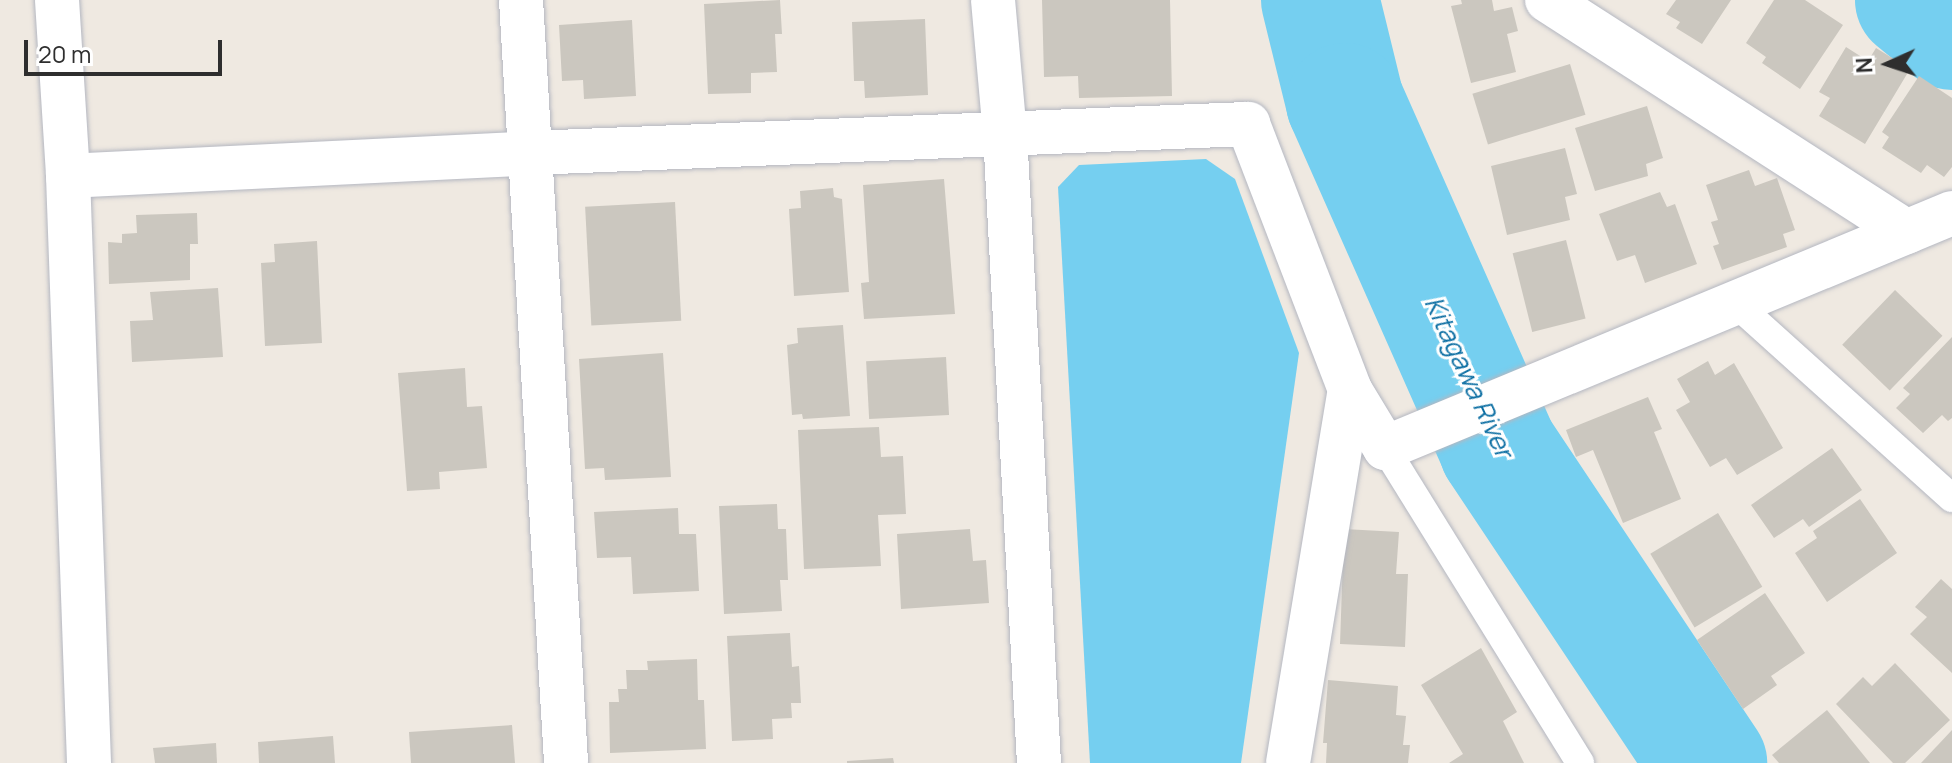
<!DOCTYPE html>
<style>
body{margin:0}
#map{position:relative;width:1952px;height:763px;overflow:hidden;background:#efe9e1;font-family:Manrope,sans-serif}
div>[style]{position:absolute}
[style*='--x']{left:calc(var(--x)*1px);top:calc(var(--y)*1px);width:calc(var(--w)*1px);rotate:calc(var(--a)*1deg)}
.water>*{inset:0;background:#75cff0}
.river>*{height:118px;margin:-59px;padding:0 59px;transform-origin:59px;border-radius:59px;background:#75cff0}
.building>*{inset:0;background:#cbc7bf;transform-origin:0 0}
.roads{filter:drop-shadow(0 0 2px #b4b7c1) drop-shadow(0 0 2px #b4b7c1)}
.lane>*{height:28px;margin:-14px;padding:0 14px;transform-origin:14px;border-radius:14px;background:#fff}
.street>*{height:44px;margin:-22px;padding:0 22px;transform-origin:22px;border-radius:22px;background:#fff}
span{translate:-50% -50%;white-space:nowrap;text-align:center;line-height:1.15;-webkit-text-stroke:6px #fff;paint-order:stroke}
.water-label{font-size:26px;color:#0d6fa3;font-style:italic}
.north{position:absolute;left:1848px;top:24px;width:80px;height:80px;-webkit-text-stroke:6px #fff;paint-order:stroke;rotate:267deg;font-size:22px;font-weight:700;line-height:32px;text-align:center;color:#2e2e2e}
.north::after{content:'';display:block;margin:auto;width:28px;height:36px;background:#2e2e2e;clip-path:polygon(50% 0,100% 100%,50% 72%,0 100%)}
.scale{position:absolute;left:24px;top:40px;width:198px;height:36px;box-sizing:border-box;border:4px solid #2e2e2e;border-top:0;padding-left:10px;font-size:24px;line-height:28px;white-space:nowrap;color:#2e2e2e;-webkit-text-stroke:6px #fff;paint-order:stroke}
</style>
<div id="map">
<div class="water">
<i style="clip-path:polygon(1206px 159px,1235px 179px,1299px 353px,1241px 763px,1090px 763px,1058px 187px,1079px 165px)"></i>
</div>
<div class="river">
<i style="--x:1320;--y:0;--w:105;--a:76.2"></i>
<i style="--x:1345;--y:102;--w:378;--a:66.1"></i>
<i style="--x:1498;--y:448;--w:379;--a:56.3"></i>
<i style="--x:1914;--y:0;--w:49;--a:39.2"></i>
</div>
<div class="building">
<i style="clip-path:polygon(780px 0,782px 34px,775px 34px,777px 72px,751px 73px,751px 93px,708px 94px,704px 4px)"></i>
<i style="clip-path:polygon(1042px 0,1170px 0,1172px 96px,1079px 98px,1078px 76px,1044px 77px)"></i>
<i style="clip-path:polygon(1461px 0,1492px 0,1494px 11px,1512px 7px,1518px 31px,1507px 34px,1516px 72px,1471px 83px,1451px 6px,1462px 4px)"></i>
<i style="clip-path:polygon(1676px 0,1731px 0,1702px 44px,1676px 28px,1680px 22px,1666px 14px)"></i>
<i style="clip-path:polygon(1774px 0,1805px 0,1843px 25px,1800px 89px,1762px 63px,1766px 57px,1746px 43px)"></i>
<i style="clip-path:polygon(925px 19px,928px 95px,865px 98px,864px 81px,854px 81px,852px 22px)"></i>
<i style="clip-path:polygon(632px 20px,636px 96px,584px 99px,583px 80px,562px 81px,559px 25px)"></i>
<i style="clip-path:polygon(1846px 47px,1868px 61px,1876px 48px,1910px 69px,1865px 144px,1819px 116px,1830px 98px,1819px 92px)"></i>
<i style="left:1570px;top:64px;width:53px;height:102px;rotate:73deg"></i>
<i style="clip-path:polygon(1919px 76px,1952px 98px,1952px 167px,1944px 177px,1927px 165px,1921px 173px,1882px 148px,1889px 137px,1882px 132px)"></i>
<i style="clip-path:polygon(1647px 106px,1663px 158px,1646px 164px,1648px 176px,1595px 191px,1575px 128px)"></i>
<i style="clip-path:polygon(1565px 148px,1577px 194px,1565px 197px,1570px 220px,1507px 235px,1491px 166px)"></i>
<i style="clip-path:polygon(1749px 170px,1755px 186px,1777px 178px,1795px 230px,1783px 234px,1787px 247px,1722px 270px,1713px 246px,1719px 244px,1711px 222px,1718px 220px,1706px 185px)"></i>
<i style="clip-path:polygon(944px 179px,955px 314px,864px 319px,861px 283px,869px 282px,863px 185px)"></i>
<i style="clip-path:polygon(833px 188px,834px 197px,842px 199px,849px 292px,794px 296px,789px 209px,801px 208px,800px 191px)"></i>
<i style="clip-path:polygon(1660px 192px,1667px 207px,1675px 204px,1697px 264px,1645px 283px,1635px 255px,1617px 261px,1599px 214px)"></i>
<i style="left:675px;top:202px;width:119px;height:90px;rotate:87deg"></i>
<i style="clip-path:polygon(197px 213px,198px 244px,190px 244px,190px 280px,109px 284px,108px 242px,122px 243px,122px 234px,137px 233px,136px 215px)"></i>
<i style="left:1566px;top:240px;width:81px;height:55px;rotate:76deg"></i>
<i style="clip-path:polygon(317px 241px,322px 343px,265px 346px,261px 263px,275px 262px,274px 244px)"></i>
<i style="clip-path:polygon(218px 288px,223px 357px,132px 362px,130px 321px,153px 320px,150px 292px)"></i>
<i style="left:1895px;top:290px;width:66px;height:76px;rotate:44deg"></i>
<i style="clip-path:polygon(843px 325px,850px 416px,803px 419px,802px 414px,792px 415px,787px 345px,798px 343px,797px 328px)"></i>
<i style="clip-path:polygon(1952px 337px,1952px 418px,1948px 421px,1942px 415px,1923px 433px,1896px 408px,1910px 394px,1903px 388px)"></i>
<i style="clip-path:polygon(663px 353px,671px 477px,605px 480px,604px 468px,585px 469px,579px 359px)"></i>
<i style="left:946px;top:357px;width:58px;height:80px;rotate:87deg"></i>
<i style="clip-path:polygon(1708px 361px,1715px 375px,1734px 363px,1783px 448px,1737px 475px,1726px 458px,1710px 467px,1676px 410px,1690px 402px,1677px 379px)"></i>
<i style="clip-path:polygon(465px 368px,467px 407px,482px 406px,487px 468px,439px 472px,440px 489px,407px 491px,398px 373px)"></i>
<i style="clip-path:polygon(1648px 397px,1662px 429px,1654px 432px,1681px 499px,1623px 523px,1593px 450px,1576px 457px,1566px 430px)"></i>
<i style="clip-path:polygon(879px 427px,881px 457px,903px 456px,906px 514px,878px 515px,881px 566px,804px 569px,798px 430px)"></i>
<i style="clip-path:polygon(1832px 448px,1862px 490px,1809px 527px,1803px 519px,1774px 538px,1751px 505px)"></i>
<i style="clip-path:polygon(1860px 499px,1897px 553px,1827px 602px,1795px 553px,1817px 538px,1813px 531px)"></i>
<i style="clip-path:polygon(777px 504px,778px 529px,786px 529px,788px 580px,780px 580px,782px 611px,724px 614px,719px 506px)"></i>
<i style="clip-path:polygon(678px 508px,679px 534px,696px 534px,699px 591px,633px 594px,631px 557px,597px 558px,594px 512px)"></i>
<i style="left:1718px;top:513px;width:86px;height:79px;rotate:59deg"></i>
<i style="clip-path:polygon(970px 529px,973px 561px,986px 560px,989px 603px,901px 609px,897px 534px)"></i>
<i style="clip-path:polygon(1344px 529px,1399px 532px,1396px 574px,1408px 574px,1405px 647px,1340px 644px)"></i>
<i style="clip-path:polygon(1941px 579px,1952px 589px,1952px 673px,1910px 634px,1927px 617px,1915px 607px)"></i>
<i style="clip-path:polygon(1765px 593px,1805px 653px,1771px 676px,1777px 685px,1743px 709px,1697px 640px)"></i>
<i style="clip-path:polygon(790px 633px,792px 667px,799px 666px,801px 703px,791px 703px,792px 718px,772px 719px,773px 739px,732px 741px,727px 636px)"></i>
<i style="clip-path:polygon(1481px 648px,1517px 712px,1503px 721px,1524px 763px,1449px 763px,1463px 754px,1421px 685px)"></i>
<i style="clip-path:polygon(697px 659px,698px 700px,704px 700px,706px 749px,610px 753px,609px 702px,619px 702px,618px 689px,627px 689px,626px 670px,648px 670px,647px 661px)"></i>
<i style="clip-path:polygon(1895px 663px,1950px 720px,1905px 763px,1893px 763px,1836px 704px,1863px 677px,1872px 686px)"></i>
<i style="clip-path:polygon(1328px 680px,1398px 686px,1396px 715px,1406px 716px,1403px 745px,1410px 745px,1408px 763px,1326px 763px,1327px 743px,1323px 743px)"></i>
<i style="clip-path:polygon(1827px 710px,1870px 763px,1779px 763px,1772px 755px)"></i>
<i style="clip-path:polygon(512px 725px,515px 763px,411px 763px,409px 732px)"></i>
<i style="clip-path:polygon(1952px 730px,1952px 763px,1921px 763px)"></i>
<i style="clip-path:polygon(333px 736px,335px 763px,259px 763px,258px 742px)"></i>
<i style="clip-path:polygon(216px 743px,217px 763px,155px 763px,153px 748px)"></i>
<i style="clip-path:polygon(893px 758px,894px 763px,847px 763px,847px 761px)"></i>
</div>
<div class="roads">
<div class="lane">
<i style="--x:1734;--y:302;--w:293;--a:42"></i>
<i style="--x:1385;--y:448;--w:370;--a:58.2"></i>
</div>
<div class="street">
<i style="--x:57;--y:0;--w:176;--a:86.4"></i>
<i style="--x:68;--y:176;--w:587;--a:87.95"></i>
<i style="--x:521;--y:0;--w:764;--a:86.62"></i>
<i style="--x:993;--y:0;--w:135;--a:84.9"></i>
<i style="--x:1005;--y:134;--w:630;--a:86.91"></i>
<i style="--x:1547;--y:0;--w:428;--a:32.8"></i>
<i style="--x:68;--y:176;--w:464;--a:-2.8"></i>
<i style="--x:531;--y:153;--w:718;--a:-2.32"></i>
<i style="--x:1248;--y:124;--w:285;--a:69"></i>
<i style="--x:1350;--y:390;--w:68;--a:58.9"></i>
<i style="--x:1385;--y:448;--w:614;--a:-22.51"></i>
<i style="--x:1288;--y:763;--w:378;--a:-80.6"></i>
</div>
</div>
<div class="water-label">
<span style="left:1469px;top:377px;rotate:65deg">Kitagawa River</span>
</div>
<div class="north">N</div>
<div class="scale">20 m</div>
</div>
